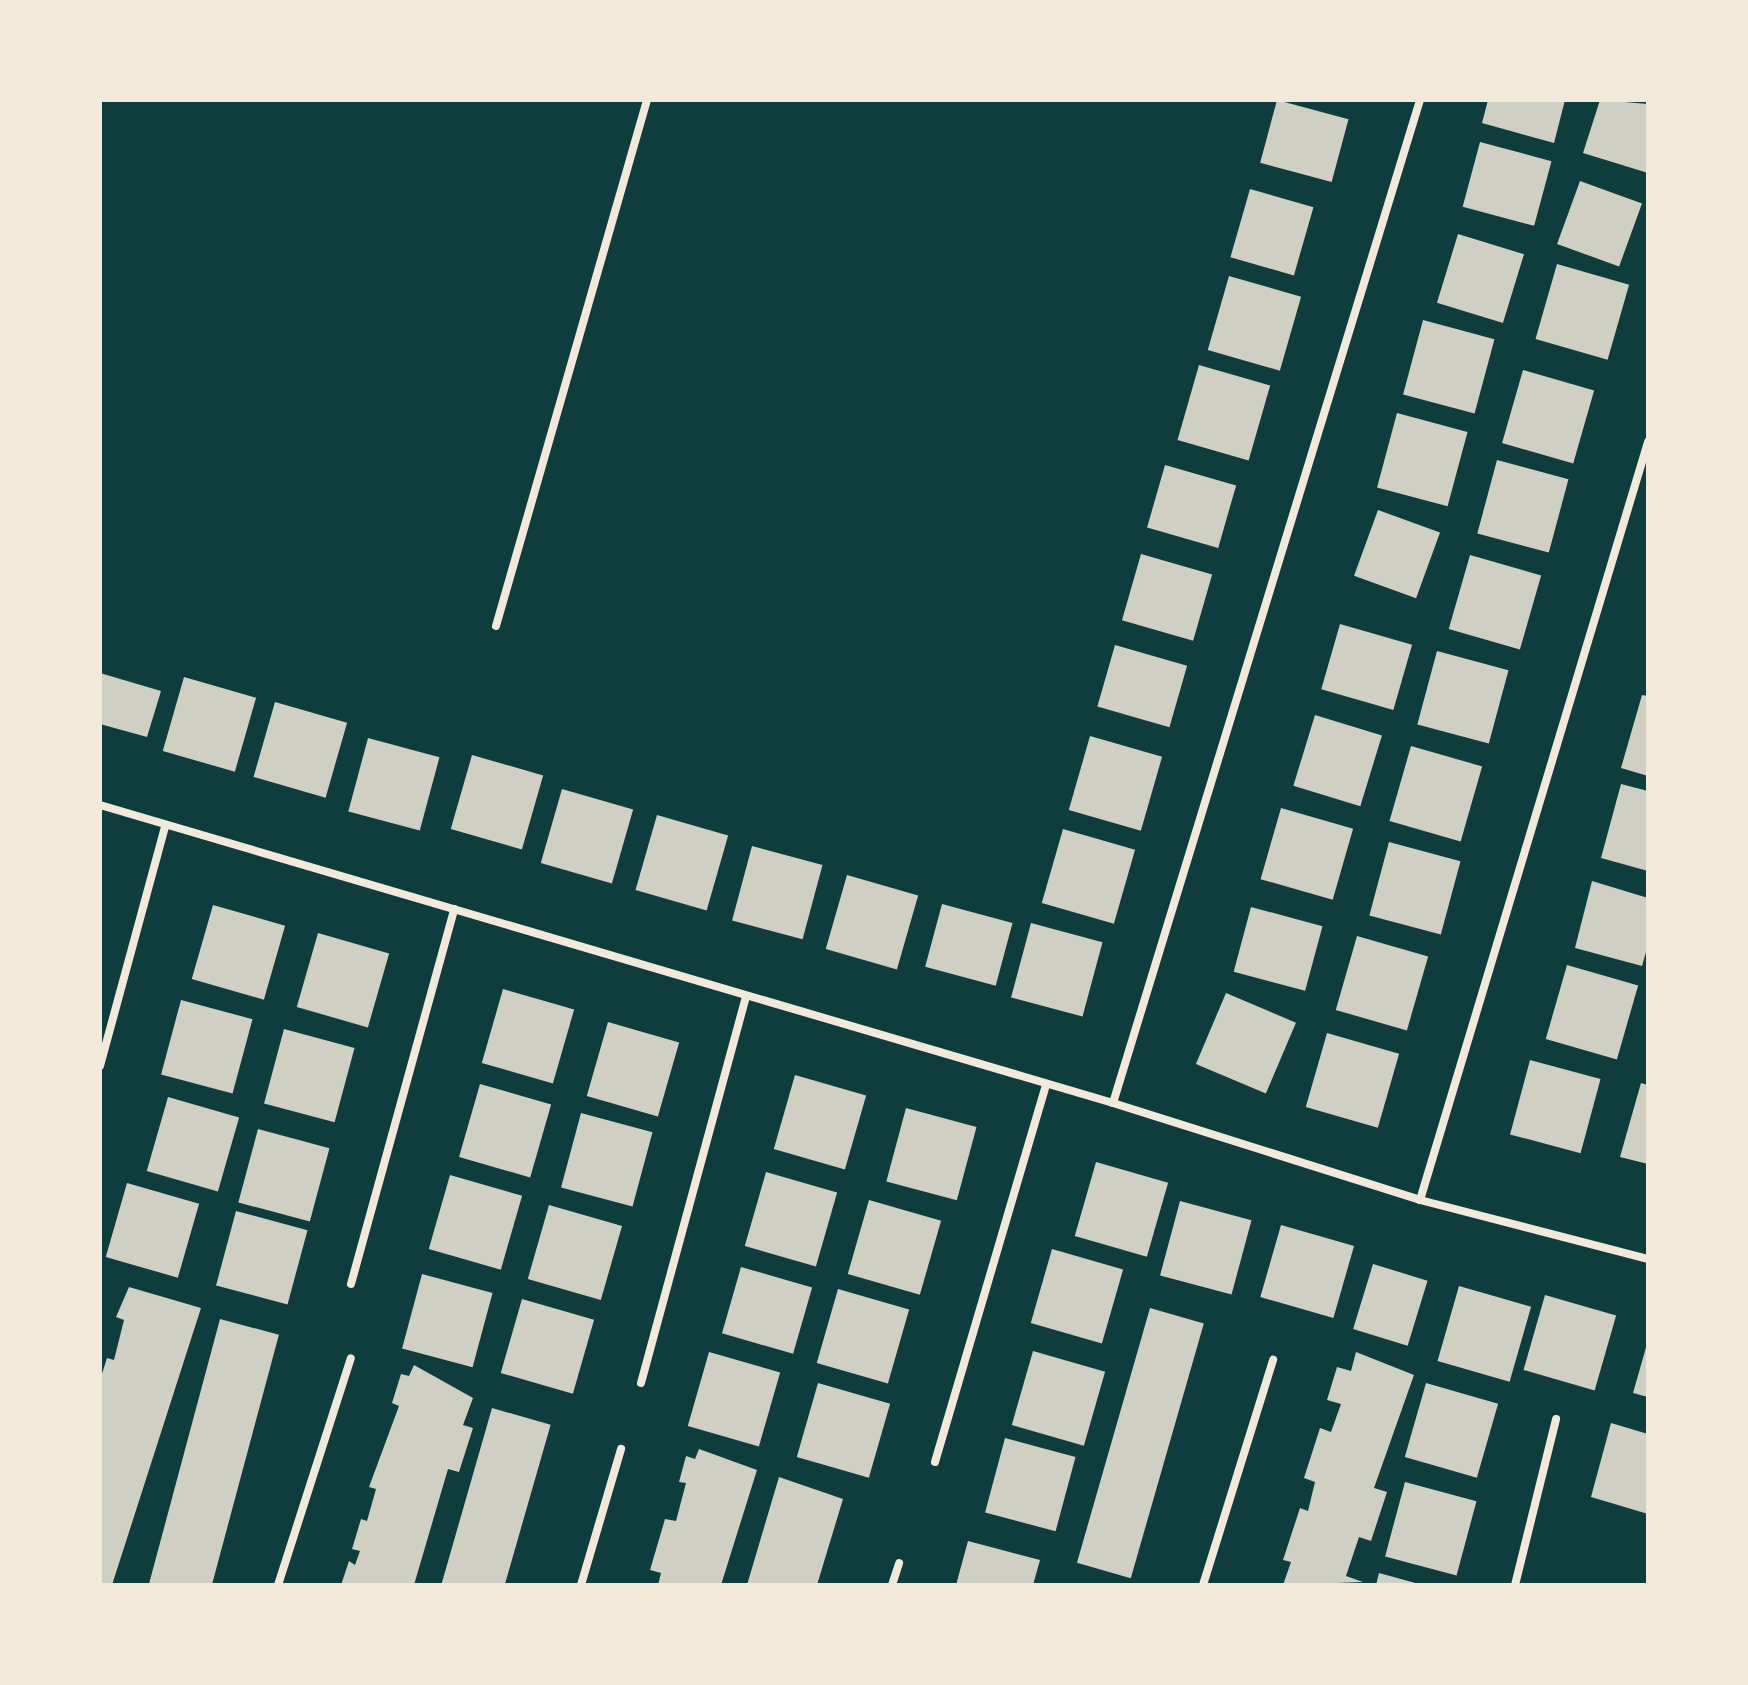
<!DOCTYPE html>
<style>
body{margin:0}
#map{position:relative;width:1748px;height:1685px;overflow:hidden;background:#0f3d3e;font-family:Barlow,sans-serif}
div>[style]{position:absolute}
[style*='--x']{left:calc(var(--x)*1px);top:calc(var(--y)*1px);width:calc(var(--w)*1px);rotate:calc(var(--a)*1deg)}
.building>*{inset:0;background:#cfcfc3;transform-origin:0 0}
.minor>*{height:8px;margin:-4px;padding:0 4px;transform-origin:4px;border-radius:4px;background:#f1e9da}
span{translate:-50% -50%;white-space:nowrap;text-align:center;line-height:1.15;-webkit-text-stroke:6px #f1e9da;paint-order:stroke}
.frame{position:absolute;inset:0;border:102px solid #f1e9da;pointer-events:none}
</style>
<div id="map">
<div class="building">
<i style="left:1277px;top:100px;width:74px;height:65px;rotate:15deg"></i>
<i style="clip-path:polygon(1488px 100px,1565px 100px,1554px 143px,1482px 123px)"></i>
<i style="clip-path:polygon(1600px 100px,1648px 104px,1648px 173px,1583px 153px)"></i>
<i style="left:1480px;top:142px;width:74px;height:67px;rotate:15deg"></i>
<i style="left:1580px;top:181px;width:66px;height:67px;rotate:20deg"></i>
<i style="left:1250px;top:189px;width:66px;height:71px;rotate:16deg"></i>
<i style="left:1458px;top:234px;width:69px;height:72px;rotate:17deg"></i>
<i style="left:1557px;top:264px;width:75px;height:78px;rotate:16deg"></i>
<i style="left:1229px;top:276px;width:75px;height:77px;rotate:16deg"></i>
<i style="left:1423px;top:320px;width:74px;height:77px;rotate:15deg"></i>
<i style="left:1199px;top:365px;width:74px;height:78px;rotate:16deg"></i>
<i style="left:1523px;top:370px;width:74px;height:76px;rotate:16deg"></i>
<i style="left:1397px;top:413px;width:73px;height:77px;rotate:15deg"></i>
<i style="left:1497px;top:460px;width:74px;height:76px;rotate:15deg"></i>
<i style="left:1165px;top:465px;width:74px;height:65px;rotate:16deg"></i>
<i style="left:1378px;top:510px;width:66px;height:70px;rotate:20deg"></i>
<i style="left:1141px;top:554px;width:74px;height:69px;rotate:16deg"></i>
<i style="left:1470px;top:555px;width:74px;height:77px;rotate:16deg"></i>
<i style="left:1340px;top:624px;width:75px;height:68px;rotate:16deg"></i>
<i style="left:1115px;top:645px;width:75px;height:64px;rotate:16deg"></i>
<i style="left:1437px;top:651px;width:74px;height:76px;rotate:15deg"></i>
<i style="clip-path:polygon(100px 673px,161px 691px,147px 737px,100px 724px)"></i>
<i style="left:184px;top:677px;width:75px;height:77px;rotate:16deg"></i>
<i style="clip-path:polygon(1642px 695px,1648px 696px,1648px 776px,1621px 768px)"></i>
<i style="left:275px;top:702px;width:75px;height:78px;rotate:16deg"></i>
<i style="left:1315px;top:715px;width:70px;height:74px;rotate:17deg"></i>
<i style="left:1090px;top:736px;width:75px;height:77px;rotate:16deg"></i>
<i style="left:368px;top:738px;width:74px;height:76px;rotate:15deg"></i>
<i style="left:1411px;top:746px;width:74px;height:78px;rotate:16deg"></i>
<i style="left:472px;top:755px;width:74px;height:77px;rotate:16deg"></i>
<i style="clip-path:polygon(1621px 784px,1648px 791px,1648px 871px,1601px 858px)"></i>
<i style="left:562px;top:789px;width:74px;height:77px;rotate:16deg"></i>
<i style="left:1281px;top:808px;width:75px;height:74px;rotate:16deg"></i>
<i style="left:657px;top:815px;width:74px;height:78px;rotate:16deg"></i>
<i style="left:1063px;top:829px;width:75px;height:77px;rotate:16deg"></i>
<i style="left:1389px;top:842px;width:74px;height:76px;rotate:15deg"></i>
<i style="left:752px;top:846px;width:73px;height:77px;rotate:15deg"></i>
<i style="left:847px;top:875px;width:74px;height:77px;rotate:16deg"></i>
<i style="clip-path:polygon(1592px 881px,1648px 898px,1648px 945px,1642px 966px,1575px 948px)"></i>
<i style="left:942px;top:904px;width:73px;height:65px;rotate:15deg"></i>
<i style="left:213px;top:905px;width:75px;height:77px;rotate:16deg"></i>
<i style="left:1251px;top:907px;width:74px;height:67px;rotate:15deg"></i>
<i style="left:1031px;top:923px;width:74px;height:77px;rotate:15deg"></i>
<i style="left:318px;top:933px;width:74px;height:77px;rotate:16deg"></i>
<i style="left:1357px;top:936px;width:74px;height:77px;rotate:16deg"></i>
<i style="left:1567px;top:965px;width:74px;height:77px;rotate:16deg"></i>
<i style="left:503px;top:989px;width:74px;height:77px;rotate:16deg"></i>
<i style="left:1226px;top:993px;width:76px;height:77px;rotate:23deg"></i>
<i style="left:181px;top:1000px;width:74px;height:77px;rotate:15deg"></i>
<i style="left:608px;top:1022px;width:74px;height:77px;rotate:16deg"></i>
<i style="left:284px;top:1029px;width:73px;height:77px;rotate:15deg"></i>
<i style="left:1327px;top:1033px;width:75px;height:77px;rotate:16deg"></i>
<i style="left:1530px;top:1060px;width:73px;height:77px;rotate:15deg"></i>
<i style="left:795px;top:1075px;width:74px;height:77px;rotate:16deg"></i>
<i style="clip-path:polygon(1641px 1083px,1648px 1085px,1648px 1164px,1620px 1157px)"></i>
<i style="left:480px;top:1084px;width:74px;height:76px;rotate:16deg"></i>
<i style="left:168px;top:1097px;width:74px;height:77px;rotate:16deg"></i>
<i style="left:906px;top:1108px;width:73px;height:76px;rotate:15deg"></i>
<i style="left:581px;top:1113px;width:74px;height:77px;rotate:15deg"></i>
<i style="left:258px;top:1129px;width:74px;height:76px;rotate:15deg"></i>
<i style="left:1096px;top:1162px;width:75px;height:77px;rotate:16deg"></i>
<i style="left:766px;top:1172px;width:74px;height:77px;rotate:16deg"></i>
<i style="left:450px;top:1175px;width:75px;height:77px;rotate:16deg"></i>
<i style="left:127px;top:1183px;width:75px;height:77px;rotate:16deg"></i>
<i style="left:869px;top:1200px;width:75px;height:77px;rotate:16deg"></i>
<i style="left:1180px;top:1201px;width:74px;height:77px;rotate:15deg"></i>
<i style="left:549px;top:1205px;width:76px;height:77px;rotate:16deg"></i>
<i style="left:236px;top:1211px;width:74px;height:77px;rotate:15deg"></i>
<i style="left:1281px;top:1225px;width:76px;height:75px;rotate:16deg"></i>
<i style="left:1052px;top:1249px;width:74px;height:77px;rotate:16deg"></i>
<i style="left:1373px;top:1264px;width:57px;height:68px;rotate:17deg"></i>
<i style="left:741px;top:1267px;width:74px;height:69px;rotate:16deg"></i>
<i style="left:422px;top:1274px;width:73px;height:77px;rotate:15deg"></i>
<i style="left:1459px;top:1286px;width:75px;height:78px;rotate:16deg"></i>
<i style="clip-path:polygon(129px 1287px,201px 1308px,112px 1585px,100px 1585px,100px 1380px,107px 1358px,114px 1360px,124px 1320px,116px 1317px)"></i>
<i style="left:838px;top:1289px;width:74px;height:77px;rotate:16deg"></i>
<i style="left:1545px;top:1295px;width:74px;height:78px;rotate:16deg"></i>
<i style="left:522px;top:1299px;width:75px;height:77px;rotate:16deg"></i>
<i style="left:1150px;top:1308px;width:56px;height:265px;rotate:16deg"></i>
<i style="left:220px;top:1319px;width:61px;height:277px;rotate:15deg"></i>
<i style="clip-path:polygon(1647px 1344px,1648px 1344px,1648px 1397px,1633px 1393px)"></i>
<i style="left:1033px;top:1351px;width:75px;height:77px;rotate:16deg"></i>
<i style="left:709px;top:1352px;width:74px;height:77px;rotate:16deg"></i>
<i style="clip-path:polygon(1356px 1352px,1414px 1375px,1374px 1488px,1387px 1492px,1371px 1541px,1359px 1537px,1346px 1576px,1363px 1582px,1283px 1585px,1291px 1562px,1283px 1560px,1300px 1508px,1308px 1511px,1315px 1482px,1304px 1478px,1320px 1428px,1331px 1432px,1341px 1404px,1327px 1400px,1337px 1367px,1351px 1371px)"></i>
<i style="clip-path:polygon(414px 1365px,473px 1398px,463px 1425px,473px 1428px,459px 1472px,448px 1469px,414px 1585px,341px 1585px,349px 1561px,355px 1565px,360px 1551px,352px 1549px,361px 1519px,367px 1521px,376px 1489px,369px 1487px,399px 1406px,392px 1403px,401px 1374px,409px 1376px)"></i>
<i style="left:818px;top:1383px;width:75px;height:77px;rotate:16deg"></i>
<i style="left:1426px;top:1383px;width:75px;height:77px;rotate:16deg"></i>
<i style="left:492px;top:1408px;width:61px;height:185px;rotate:16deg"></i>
<i style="clip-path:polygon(1611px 1423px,1648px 1434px,1648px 1514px,1591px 1497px)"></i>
<i style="left:1005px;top:1438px;width:73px;height:77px;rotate:15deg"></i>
<i style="clip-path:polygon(699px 1449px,757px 1470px,721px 1585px,658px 1585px,661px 1573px,650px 1570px,665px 1519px,676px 1521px,686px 1483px,679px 1482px,686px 1456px,695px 1459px)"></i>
<i style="clip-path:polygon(779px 1477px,843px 1499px,817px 1585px,747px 1585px)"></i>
<i style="left:1405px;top:1482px;width:74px;height:77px;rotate:15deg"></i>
<i style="clip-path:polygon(968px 1541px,1040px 1560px,1033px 1585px,956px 1585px)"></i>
<i style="clip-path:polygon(1379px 1573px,1419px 1584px,1419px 1585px,1376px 1585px)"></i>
</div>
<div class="minor">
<i style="--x:496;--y:626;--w:547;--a:-73.98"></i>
<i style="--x:100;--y:805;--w:1056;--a:16.39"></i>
<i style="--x:1113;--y:1103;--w:322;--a:17.5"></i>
<i style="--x:1420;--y:1200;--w:236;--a:14.5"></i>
<i style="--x:100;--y:1066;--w:249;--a:-74.8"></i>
<i style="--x:1113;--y:1103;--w:1049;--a:-72.98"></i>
<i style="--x:1420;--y:1200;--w:792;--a:-73.26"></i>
<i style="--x:351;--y:1284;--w:389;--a:-74.6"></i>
<i style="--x:641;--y:1383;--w:401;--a:-74.8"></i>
<i style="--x:935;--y:1462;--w:394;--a:-73.6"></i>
<i style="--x:278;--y:1585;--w:238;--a:-72.2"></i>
<i style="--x:581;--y:1585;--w:142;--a:-73.6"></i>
<i style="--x:892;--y:1585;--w:23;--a:-72"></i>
<i style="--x:1203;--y:1585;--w:236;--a:-72.7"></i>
<i style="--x:1515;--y:1585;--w:171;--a:-76.1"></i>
</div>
<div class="frame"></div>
</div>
